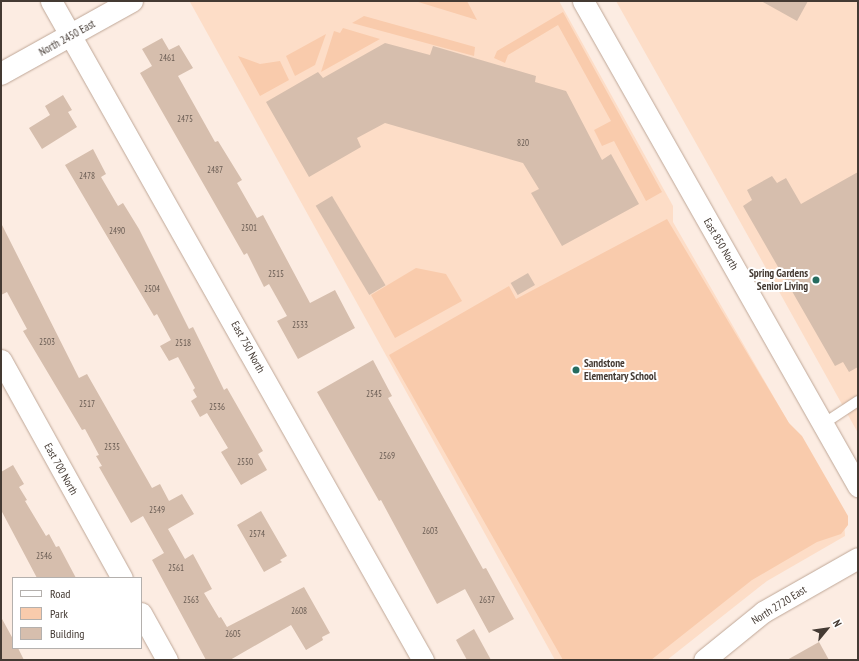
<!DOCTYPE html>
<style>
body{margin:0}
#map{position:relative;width:859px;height:661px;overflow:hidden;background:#fcece2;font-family:"PT Sans Narrow",sans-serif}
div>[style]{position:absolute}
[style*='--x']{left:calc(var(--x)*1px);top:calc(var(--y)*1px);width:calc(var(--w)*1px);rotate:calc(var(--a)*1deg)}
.built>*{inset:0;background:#fdddc7}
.green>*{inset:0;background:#f9cbac}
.building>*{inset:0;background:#d6bead;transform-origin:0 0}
.roads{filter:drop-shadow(0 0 1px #bfa797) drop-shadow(0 0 1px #bfa797)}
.service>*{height:10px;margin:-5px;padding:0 5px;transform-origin:5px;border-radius:5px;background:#fff}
.minor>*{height:21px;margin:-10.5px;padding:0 10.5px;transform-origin:10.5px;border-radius:10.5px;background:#fff}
.tertiary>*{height:22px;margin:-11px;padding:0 11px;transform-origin:11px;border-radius:11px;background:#fff}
.dots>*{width:11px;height:11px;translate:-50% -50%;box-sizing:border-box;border:2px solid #fff;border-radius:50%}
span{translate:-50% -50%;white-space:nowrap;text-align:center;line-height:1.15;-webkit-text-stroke:4px #fff;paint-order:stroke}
.number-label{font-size:9px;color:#685b52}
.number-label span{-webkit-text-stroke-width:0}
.street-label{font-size:11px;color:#443a33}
.poi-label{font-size:11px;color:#443a33;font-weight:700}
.right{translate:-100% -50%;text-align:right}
.left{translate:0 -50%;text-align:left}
.frame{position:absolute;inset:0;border:2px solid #443a33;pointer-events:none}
.legend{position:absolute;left:12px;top:577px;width:130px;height:72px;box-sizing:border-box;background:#fff;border:1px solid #b4b0ad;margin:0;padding:5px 7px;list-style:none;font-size:12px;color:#443a33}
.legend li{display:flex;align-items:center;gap:8px;height:20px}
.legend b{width:20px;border:1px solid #b4b0ad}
.north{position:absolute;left:807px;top:609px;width:40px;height:40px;-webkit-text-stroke:3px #fff;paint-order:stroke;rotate:61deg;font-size:11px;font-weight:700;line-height:16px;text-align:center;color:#443a33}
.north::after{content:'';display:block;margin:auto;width:14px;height:18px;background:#443a33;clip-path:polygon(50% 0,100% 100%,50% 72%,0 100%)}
</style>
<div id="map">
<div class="built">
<i style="clip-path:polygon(193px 1px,559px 1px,673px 206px,673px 222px,844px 519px,845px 536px,767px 581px,667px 660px,555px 660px,190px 2px)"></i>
<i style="clip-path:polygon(616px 1px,858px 1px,858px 433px,719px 184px)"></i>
</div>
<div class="green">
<i style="clip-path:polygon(415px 1px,467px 1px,477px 20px)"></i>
<i style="clip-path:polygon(563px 12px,662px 192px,646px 201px,614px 141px,602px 146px,594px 130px,611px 121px,558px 25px,508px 55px,505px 63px,494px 58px,497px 51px)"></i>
<i style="clip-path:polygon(364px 16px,475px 47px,474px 56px,352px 23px)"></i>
<i style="clip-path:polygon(343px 28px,380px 39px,321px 72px,334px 31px,340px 33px)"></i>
<i style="clip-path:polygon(326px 34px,315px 65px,295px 76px,286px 56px)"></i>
<i style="clip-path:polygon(238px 56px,260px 64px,280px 61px,289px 80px,260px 96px)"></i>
<i style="clip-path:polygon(667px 219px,789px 423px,802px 436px,848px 516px,848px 525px,841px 534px,817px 542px,752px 580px,651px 660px,563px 660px,389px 355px,509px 286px,516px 299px)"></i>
<i style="clip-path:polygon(416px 268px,446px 274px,462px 301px,395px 338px,371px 295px)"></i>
</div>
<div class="building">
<i style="clip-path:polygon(761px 1px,808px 1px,797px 21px)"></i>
<i style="clip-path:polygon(162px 38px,169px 50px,179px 45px,193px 68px,178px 76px,215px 142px,218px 141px,242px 180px,237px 183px,257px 218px,263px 215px,310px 303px,335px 290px,355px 328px,298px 359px,277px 321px,287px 316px,269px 284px,264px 287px,247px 253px,244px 255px,140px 73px,152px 66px,142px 49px)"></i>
<i style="clip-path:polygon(385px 43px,430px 55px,433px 46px,536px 76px,535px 82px,566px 91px,602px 160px,611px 154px,639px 204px,562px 246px,531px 193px,539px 189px,523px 163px,385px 123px,357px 138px,361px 147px,309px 177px,266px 102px,318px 72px,323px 78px)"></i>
<i style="clip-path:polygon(63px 95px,72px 110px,68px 112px,77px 127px,42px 149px,29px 128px,50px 115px,45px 106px)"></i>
<i style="clip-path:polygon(93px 149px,106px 174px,101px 177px,118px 206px,123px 203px,139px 229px,189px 329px,193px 327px,224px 390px,227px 388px,263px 451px,258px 454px,267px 470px,241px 485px,221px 452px,228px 448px,207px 413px,200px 417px,191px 401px,197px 397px,193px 390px,195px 388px,178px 357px,169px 361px,160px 346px,171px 340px,157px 314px,154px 316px,65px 165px)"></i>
<i style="clip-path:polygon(858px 172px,858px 367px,849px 372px,843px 362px,835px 366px,743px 206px,752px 200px,747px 190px,772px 176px,777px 183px,786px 178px,801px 204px)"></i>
<i style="left:332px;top:196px;width:104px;height:19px;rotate:59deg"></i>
<i style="clip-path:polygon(1px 223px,79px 378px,87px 374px,152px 488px,160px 484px,169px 501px,182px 494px,194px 514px,168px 529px,185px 559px,193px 554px,212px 589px,204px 593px,219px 618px,221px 617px,227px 627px,304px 587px,330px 633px,322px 637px,323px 640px,306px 650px,291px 625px,230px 660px,206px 660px,152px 560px,164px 553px,143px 516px,131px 523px,99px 467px,102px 466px,96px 456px,99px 455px,85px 429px,82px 430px,23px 331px,27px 329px,7px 292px,1px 295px)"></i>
<i style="left:528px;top:273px;width:14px;height:20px;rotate:60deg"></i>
<i style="clip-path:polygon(373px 360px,392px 396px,388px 398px,483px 569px,486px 568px,514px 619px,489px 633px,465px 589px,437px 604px,381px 500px,379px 501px,317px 392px)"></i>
<i style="clip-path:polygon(13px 465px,24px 484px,19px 487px,27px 500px,25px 501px,46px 536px,49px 534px,56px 547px,59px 546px,76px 578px,37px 578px,1px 510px,1px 472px)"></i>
<i style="clip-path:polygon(261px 511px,287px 556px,280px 560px,282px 562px,264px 572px,237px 525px)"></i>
<i style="clip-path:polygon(1px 617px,13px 639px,13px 648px,18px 648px,24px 660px,1px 660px)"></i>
<i style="clip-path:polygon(474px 629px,491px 660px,467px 660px,456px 640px)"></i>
<i style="clip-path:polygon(819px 642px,829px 660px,787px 660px)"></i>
</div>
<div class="roads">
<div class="service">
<i style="--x:823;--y:424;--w:42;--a:-33.3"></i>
</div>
<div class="minor">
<i style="--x:51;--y:1;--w:757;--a:60.56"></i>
<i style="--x:583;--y:1;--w:558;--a:60.45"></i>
<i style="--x:1;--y:360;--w:249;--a:61"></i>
<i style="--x:141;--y:613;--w:54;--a:61"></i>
<i style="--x:704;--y:660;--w:76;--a:-39.1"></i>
<i style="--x:763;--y:612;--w:109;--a:-29.6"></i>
</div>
<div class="tertiary">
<i style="--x:1;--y:74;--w:150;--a:-29.1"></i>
</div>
</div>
<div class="dots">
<i style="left:816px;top:280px;background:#266c5f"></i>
<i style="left:576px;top:370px;background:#266c5f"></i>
</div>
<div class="number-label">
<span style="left:167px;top:58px">2461</span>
<span style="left:185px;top:119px">2475</span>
<span style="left:523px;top:143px">820</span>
<span style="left:215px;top:170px">2487</span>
<span style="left:87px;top:176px">2478</span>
<span style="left:249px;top:228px">2501</span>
<span style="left:117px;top:231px">2490</span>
<span style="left:276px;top:274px">2515</span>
<span style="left:152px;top:289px">2504</span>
<span style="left:300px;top:325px">2533</span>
<span style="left:47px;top:342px">2503</span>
<span style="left:183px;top:343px">2518</span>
<span style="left:374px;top:394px">2545</span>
<span style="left:87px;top:404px">2517</span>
<span style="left:217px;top:407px">2536</span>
<span style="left:112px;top:447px">2535</span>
<span style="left:387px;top:456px">2569</span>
<span style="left:245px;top:462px">2550</span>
<span style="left:157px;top:510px">2549</span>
<span style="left:430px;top:531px">2603</span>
<span style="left:257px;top:534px">2574</span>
<span style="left:44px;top:556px">2546</span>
<span style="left:176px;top:568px">2561</span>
<span style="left:191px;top:600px">2563</span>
<span style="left:487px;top:600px">2637</span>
<span style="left:299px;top:611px">2608</span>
<span style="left:233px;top:634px">2605</span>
</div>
<div class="street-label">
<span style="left:67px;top:38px;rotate:-29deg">North 2450 East</span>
<span style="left:721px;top:244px;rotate:60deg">East 850 North</span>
<span style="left:248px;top:347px;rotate:61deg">East 750 North</span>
<span style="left:61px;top:469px;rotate:61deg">East 700 North</span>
<span style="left:779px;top:605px;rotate:-32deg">North 2720 East</span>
</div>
<div class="poi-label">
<span class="right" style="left:808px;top:280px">Spring Gardens<br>Senior Living</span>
<span class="left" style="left:584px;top:370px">Sandstone<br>Elementary School</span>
</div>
<div class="frame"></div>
<ul class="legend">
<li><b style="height:5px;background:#fff"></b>Road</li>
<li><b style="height:11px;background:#f9cbac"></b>Park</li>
<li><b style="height:11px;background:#d6bead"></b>Building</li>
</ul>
<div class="north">N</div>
</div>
